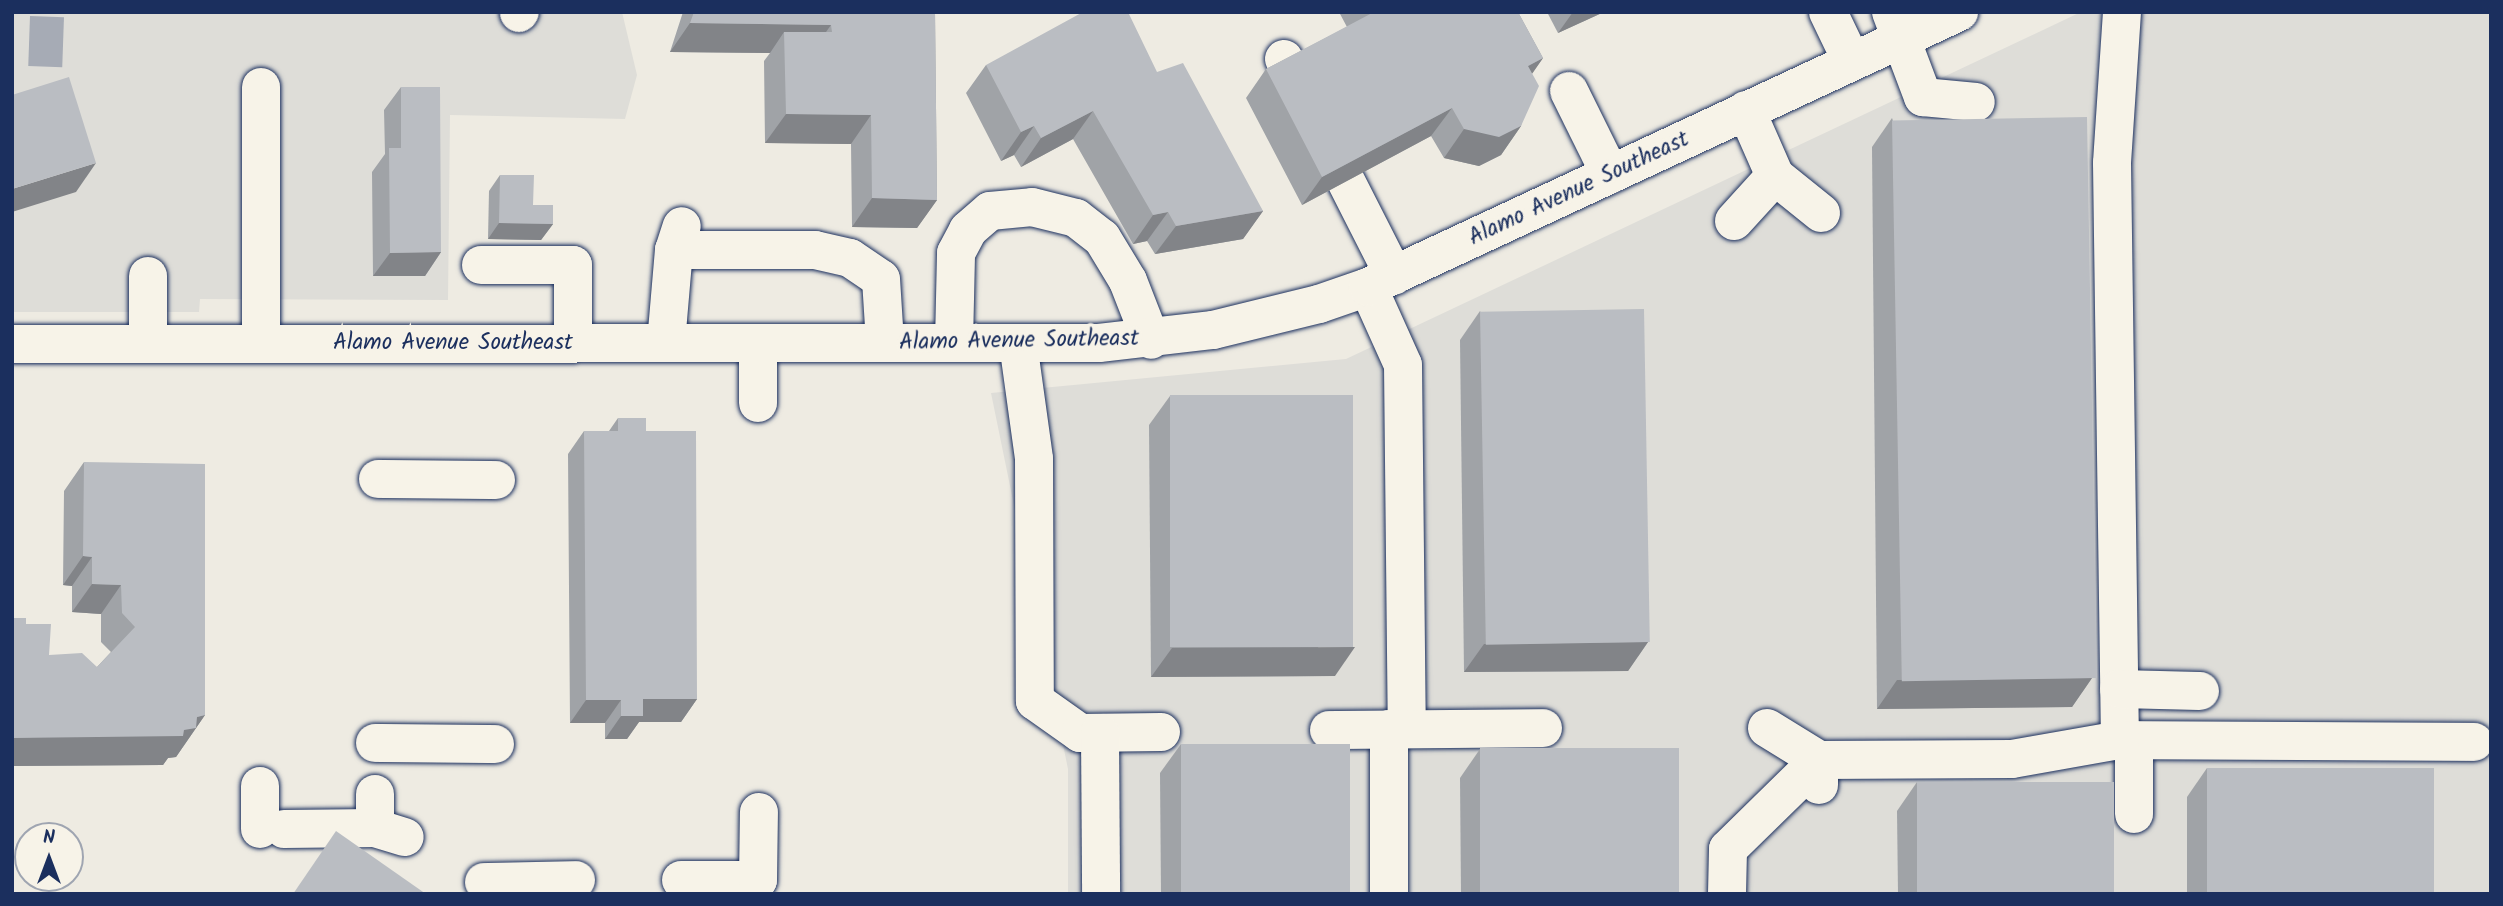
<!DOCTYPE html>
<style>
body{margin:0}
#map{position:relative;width:2503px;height:906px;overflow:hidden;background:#eeebe2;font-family:Kalam,sans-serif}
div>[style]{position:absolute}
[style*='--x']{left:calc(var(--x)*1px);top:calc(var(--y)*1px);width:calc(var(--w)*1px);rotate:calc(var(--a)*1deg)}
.built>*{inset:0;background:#deddd8}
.water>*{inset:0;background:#a6abb5;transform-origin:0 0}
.roads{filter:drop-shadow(0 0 2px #1b2f5e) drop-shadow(0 0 2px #1b2f5e)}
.minor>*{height:38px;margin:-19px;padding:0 19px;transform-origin:19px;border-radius:19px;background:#f7f3e8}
.wall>*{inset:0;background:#a0a3a7}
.shaded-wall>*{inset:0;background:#828488}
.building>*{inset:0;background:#babdc2;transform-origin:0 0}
span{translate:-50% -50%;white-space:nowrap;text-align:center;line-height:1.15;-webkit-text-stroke:7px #f7f3e8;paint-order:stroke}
.street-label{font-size:23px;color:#1b2f5e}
.frame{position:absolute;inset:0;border:14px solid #1b2f5e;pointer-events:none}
.north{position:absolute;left:14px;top:822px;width:70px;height:70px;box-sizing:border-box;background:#f7f3e8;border:2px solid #9fa5b1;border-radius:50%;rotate:0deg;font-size:19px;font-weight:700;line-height:28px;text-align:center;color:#1b2f5e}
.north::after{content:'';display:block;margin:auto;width:24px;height:32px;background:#1b2f5e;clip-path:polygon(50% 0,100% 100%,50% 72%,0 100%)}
</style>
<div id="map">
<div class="built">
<i style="clip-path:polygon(12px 12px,622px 12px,637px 75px,625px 119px,450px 115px,448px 300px,200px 299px,199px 312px,12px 312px)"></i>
<i style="clip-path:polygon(2081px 12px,2491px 12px,2491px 894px,1068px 894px,1068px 769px,991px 393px,1346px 359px)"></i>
</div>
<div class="water">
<i style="left:30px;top:16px;width:34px;height:50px;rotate:2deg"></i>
</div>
<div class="roads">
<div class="minor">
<i style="--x:1828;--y:12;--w:55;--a:64.4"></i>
<i style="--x:1891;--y:12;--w:91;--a:69.4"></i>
<i style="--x:1923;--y:97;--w:53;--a:5.4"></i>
<i style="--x:2122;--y:12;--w:151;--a:93.8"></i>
<i style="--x:2112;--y:163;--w:577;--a:89.21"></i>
<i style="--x:2120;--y:740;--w:354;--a:0.3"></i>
<i style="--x:519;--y:13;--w:1;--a:-45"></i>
<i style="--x:1284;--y:59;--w:243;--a:63.1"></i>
<i style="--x:261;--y:87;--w:257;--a:90"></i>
<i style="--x:1569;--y:91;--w:93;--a:63.7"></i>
<i style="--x:1746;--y:110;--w:72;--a:66.3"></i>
<i style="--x:1775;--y:176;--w:59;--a:38.8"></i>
<i style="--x:1734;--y:221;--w:61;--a:-47.7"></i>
<i style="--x:674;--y:250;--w:141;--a:0"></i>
<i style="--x:815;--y:250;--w:36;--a:13"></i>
<i style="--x:850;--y:258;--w:37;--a:34"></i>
<i style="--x:881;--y:279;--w:64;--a:86.4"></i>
<i style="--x:481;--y:265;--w:92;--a:0"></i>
<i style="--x:573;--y:265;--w:78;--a:90"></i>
<i style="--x:148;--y:276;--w:68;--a:90"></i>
<i style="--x:1368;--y:287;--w:85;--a:65.8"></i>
<i style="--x:1403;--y:365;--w:364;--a:89.4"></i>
<i style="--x:666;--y:343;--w:93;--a:-85.1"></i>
<i style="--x:674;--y:250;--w:25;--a:-72"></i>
<i style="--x:758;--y:343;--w:60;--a:90"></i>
<i style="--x:954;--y:343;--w:90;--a:-88.7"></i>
<i style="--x:956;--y:253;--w:26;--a:-62"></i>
<i style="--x:968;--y:230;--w:29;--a:-41"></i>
<i style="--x:990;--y:211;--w:42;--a:-5.4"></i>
<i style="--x:1032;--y:207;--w:45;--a:14"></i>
<i style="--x:1076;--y:218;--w:33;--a:38"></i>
<i style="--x:1102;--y:238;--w:50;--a:58.8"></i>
<i style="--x:1128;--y:281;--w:63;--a:68.7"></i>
<i style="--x:1018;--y:343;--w:117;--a:82.1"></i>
<i style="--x:1034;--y:459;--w:242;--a:89.8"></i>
<i style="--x:1035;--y:701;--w:55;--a:35.4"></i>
<i style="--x:1080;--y:733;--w:81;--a:-0.7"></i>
<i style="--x:12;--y:344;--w:1087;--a:-0.05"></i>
<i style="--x:1099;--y:343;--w:115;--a:-6.5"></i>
<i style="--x:1213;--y:330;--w:109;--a:-13.8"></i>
<i style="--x:1319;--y:304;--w:52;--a:-19.1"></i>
<i style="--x:1368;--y:287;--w:652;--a:-24.95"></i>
<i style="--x:378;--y:479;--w:118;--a:0.5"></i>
<i style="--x:2119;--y:689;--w:81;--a:1.4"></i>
<i style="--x:1767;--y:728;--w:61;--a:31.6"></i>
<i style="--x:1819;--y:760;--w:25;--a:90"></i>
<i style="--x:1389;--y:729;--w:165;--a:90"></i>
<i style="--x:1329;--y:730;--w:214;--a:-0.5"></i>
<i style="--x:1100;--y:733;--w:161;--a:89.6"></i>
<i style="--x:2134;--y:740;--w:74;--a:90"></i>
<i style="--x:375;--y:743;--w:120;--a:0.5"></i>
<i style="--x:260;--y:786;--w:43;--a:90"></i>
<i style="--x:375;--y:828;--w:34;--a:-90"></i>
<i style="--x:284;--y:829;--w:91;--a:-0.6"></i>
<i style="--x:375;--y:828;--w:31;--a:17"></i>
<i style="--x:681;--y:880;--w:77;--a:0"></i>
<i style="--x:758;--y:880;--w:68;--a:-89.2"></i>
<i style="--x:484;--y:882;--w:92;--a:-1.2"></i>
<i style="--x:1727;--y:894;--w:45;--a:-88.7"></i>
<i style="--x:1728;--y:849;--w:127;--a:-44.4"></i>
<i style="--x:1819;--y:760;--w:193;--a:-0.3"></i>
<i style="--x:2012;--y:759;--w:110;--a:-10"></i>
</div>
</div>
<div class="wall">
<i style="clip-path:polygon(683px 12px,935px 12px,937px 200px,917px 228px,852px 227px,851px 144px,765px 143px,764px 61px,770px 53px,670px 52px)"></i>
<i style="clip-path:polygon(1339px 12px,1518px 12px,1543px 58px,1532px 73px,1521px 126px,1501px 155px,1479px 166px,1444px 158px,1431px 136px,1302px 205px,1246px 98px,1266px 69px,1347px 27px)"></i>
<i style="clip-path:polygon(1547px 12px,1604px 12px,1558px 33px)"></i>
<i style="clip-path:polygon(986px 65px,1157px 72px,1263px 211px,1243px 239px,1155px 254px,1147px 241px,1133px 244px,1073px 139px,1021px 167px,1014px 155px,1001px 161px,966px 93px)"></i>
<i style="clip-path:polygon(401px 87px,441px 252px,425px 276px,373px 276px,372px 172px,385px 154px,384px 110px)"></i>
<i style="clip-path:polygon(1892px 118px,2092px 678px,2072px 707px,1877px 709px,1872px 147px)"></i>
<i style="clip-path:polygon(500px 175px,553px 224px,541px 240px,488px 239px,489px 191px)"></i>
<i style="clip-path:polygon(1480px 311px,1648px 642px,1628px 671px,1464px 672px,1460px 340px)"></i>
<i style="clip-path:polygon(1170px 396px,1335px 676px,1151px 677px,1149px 425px)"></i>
<i style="clip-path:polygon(618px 418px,646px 431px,697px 699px,681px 722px,639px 722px,627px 739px,605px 739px,605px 723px,570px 723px,568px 454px,584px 431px,609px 431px)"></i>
<i style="clip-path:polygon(84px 462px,205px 715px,176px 757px,168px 758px,163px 765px,12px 766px,26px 624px,49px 655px,97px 667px,111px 652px,101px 642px,101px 614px,72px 612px,72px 586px,63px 585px,64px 491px)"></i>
<i style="clip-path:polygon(1181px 744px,1350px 894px,1161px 894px,1160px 773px)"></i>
<i style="clip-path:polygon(1480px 749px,1680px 894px,1461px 894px,1460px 778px)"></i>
<i style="clip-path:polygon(2207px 768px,2434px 894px,2187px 894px,2187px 797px)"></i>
<i style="clip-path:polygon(1917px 782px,2114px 894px,1898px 894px,1897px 811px)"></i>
</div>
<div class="shaded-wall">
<i style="clip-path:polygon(1573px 12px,1604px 12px,1558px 33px)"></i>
<i style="clip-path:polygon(690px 23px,831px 25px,811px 53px,784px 32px,770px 53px,670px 52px)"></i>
<i style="clip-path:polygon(1543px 58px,1523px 87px,1528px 66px)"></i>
<i style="clip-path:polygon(1452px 108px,1431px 136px,1302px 205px,1322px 177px)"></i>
<i style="clip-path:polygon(1093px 111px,1073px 139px,1021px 167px,1041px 138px)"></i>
<i style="clip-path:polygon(786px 114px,871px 115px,851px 144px,765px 143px)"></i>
<i style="clip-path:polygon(1034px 126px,1014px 155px,1001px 161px,1021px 132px)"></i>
<i style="clip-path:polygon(1521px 126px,1501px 155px,1479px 166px,1444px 158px,1464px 129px)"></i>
<i style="clip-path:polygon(96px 163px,76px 192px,12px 212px,12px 189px)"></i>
<i style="clip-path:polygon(872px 198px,937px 200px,917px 228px,852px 227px)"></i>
<i style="clip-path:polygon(1263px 211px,1243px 239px,1155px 254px,1176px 226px)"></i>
<i style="clip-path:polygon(1168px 212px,1147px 241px,1133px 244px,1153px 215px)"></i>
<i style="clip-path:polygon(499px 223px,553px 224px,541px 240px,488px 239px)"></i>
<i style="clip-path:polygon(441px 252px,425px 276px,373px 276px,390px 253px)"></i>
<i style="clip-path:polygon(83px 556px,92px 557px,72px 586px,63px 585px)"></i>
<i style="clip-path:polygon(92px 584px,121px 585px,101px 614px,72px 612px)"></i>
<i style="clip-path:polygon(1648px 642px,1628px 671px,1464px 672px,1484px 644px)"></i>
<i style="clip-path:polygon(1355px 647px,1335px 676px,1151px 677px,1172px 648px)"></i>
<i style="clip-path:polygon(2092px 678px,2072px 707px,1877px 709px,1897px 680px)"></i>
<i style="clip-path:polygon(643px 699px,697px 699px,681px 722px,639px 722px,627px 739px,605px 739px,621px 716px)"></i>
<i style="clip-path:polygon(586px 700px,621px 700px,605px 723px,570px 723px)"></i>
<i style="clip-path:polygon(205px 715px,176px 757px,168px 758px,163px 765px,12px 766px,12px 738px,184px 730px,197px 717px)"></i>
</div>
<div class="building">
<i style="clip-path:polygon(694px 12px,935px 12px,937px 200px,872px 198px,871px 115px,786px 114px,784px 32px,832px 32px,831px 25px,690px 23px)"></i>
<i style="clip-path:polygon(1083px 12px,1128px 12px,1157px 72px,1183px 63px,1263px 211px,1176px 226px,1168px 212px,1153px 215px,1093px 111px,1041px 138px,1034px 126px,1021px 132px,986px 65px)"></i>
<i style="clip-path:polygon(1374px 12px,1518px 12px,1543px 58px,1528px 66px,1539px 86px,1521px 126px,1499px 137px,1464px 129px,1452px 108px,1322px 177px,1266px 69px)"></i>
<i style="clip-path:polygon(69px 77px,96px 163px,12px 189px,12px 95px)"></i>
<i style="clip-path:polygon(401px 87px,440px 87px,441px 252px,390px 253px,389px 148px,401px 148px)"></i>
<i style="left:2087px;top:117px;width:561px;height:195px;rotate:89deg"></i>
<i style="clip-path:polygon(500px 175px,534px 175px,533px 205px,553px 205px,553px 224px,499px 223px)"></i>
<i style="left:1644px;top:309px;width:333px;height:164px;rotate:89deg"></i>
<i style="left:1353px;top:395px;width:252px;height:183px;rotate:90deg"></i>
<i style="clip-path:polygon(618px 418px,646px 418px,646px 431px,696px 431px,697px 699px,643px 699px,643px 716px,621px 716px,621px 700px,586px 700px,584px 431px,618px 431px)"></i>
<i style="clip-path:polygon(84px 462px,205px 464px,205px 715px,197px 717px,196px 728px,184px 730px,183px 736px,12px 738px,12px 618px,26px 618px,26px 624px,51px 624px,49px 655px,82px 653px,97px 667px,135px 627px,122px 613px,121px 585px,92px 584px,92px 557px,83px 556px)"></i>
<i style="left:1181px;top:744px;width:169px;height:150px"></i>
<i style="left:1679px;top:748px;width:146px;height:199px;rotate:90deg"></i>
<i style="left:2207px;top:768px;width:227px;height:126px"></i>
<i style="left:1917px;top:782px;width:197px;height:112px"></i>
<i style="clip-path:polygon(336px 831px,426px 894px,293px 894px)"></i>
</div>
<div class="street-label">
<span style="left:1579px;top:189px;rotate:-25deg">Alamo Avenue Southeast</span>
<span style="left:1019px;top:341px;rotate:-1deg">Alamo Avenue Southeast</span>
<span style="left:453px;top:343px">Alamo Avenue Southeast</span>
</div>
<div class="frame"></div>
<div class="north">N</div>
</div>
